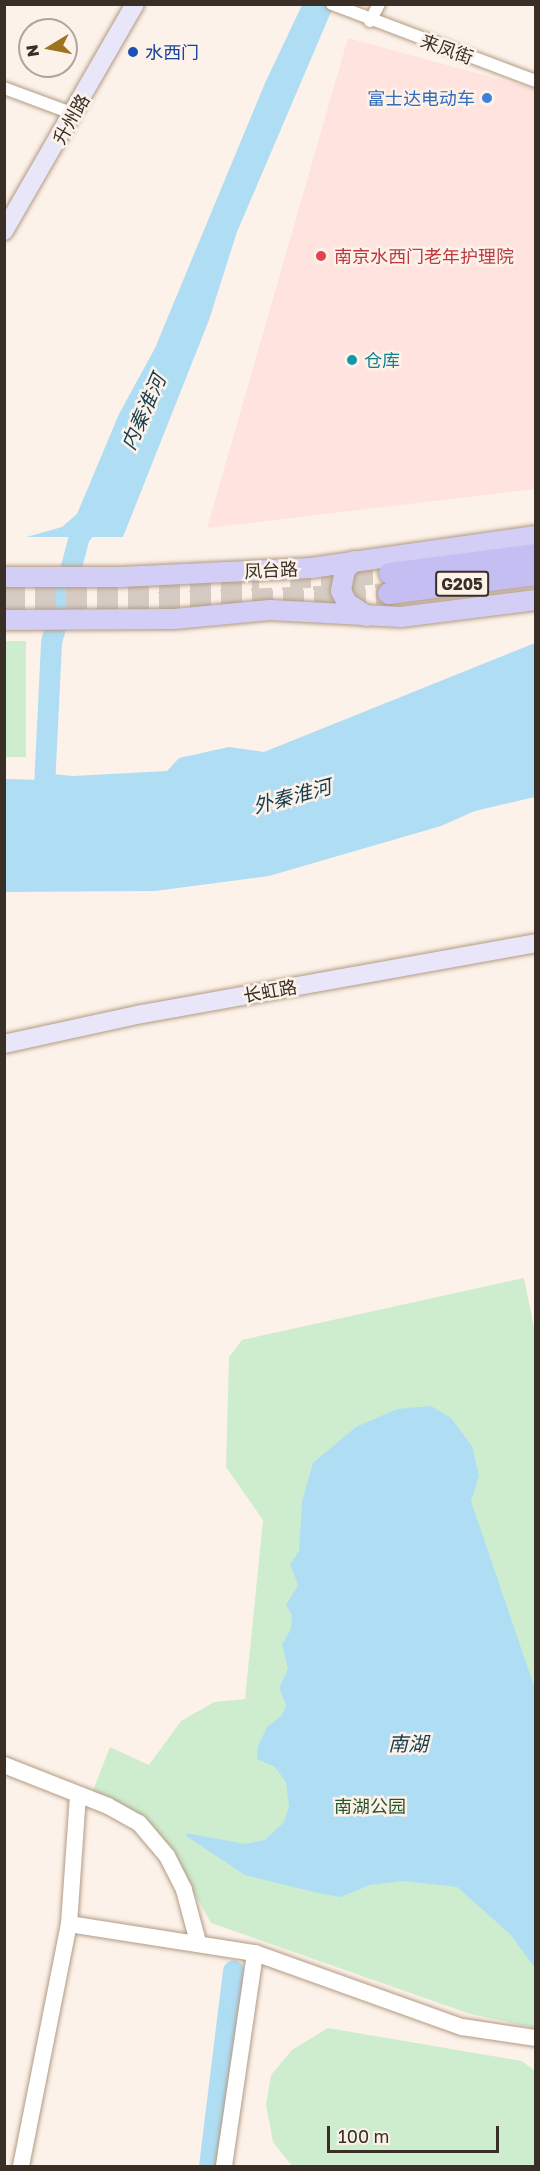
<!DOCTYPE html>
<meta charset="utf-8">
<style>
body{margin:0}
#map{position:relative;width:540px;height:2171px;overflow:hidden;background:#fdf2e9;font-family:"Golos Text","Noto Sans SC",sans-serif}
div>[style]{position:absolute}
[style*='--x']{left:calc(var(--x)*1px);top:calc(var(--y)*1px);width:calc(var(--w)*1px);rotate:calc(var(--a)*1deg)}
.commercial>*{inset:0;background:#fee3df}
.green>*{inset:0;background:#ceedce;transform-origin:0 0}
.water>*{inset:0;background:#afdef4}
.river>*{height:21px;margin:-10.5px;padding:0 10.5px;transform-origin:10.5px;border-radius:10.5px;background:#afdef4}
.trunk-tunnel>*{height:21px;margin-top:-10.5px;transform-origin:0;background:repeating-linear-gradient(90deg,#d6cbc2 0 21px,transparent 0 31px)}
.roads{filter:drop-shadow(0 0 2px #b29b84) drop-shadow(0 0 2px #b29b84)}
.minor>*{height:12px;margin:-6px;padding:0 6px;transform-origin:6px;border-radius:6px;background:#fff}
.tertiary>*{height:16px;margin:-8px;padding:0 8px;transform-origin:8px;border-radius:8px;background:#fff}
.secondary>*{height:18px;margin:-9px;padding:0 9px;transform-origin:9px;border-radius:9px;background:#e9e6fa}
.primary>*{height:20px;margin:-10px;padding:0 10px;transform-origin:10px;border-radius:10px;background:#d3cef5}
.trunk>*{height:21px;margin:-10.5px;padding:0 10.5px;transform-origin:10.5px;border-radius:10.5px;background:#c4bef2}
.dots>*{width:16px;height:16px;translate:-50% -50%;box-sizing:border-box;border:3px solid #fdf2e9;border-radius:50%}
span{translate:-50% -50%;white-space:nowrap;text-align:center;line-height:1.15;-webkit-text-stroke:5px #fdf2e9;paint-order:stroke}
.shield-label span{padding:2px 4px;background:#fdf2e9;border:2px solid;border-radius:4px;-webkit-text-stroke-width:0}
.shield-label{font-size:16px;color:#392f26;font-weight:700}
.street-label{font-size:18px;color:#392f26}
.transit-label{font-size:18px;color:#164399}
.left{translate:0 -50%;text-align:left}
.shop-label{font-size:18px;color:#366cbe}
.right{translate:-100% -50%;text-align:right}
.health-label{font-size:18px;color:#be3a42}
.culture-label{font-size:18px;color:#0d838f}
.park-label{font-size:18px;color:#29572b}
.water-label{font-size:20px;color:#163e4e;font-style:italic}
.frame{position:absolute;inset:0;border:6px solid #392f26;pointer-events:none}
.north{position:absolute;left:18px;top:18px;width:60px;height:60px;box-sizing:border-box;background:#fdf2e9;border:2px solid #afa49b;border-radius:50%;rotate:260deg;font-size:16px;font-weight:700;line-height:24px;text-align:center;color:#392f26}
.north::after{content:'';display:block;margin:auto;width:21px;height:27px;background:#9d7221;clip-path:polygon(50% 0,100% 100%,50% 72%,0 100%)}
.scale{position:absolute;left:327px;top:2126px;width:172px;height:27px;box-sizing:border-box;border:3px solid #392f26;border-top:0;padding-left:8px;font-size:18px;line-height:21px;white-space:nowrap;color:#392f26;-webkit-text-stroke:4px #fdf2e9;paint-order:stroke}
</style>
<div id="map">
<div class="commercial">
<i style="clip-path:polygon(348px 38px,535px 89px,535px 489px,207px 528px)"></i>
</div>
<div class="green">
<i style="left:5px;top:641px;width:21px;height:116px"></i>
<i style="clip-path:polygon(524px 1278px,536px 1338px,535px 2028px,470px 2014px,211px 1923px,169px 1850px,92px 1793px,110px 1747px,149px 1765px,181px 1721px,214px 1702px,245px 1699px,263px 1520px,226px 1467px,229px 1357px,242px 1340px)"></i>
<i style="clip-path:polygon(328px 2028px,522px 2061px,535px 2071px,535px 2166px,292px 2166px,273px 2142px,266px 2105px,271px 2075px,292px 2050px)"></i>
</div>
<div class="water">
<i style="clip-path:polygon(302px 5px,334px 5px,237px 232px,209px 320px,123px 537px,26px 537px,62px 527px,77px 514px,119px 414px,155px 348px,265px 83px)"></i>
<i style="clip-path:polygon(535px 643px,535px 797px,475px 811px,441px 826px,269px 876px,155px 891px,5px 892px,5px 779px,45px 780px,43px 773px,73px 776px,167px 771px,179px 758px,229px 747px,264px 752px)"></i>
<i style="clip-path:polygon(431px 1406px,451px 1418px,472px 1446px,479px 1476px,471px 1501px,535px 1689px,535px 1968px,510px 1934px,457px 1887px,403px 1881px,370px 1885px,340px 1897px,318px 1893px,245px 1875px,186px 1836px,186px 1833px,245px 1844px,265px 1840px,284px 1822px,289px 1807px,286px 1782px,275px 1767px,257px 1759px,258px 1746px,267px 1727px,282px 1715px,286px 1705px,279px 1688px,288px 1669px,282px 1644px,291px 1629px,292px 1615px,286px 1605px,298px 1585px,290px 1564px,299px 1551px,302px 1502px,313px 1463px,356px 1427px,397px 1409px)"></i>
</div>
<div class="river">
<i style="--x:43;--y:807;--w:165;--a:-87.2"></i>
<i style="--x:51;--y:642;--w:110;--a:-75.2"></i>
<i style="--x:79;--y:536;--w:27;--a:-51"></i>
<i style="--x:209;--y:2166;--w:197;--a:-83"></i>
</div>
<div class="trunk-tunnel">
<i style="--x:290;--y:578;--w:99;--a:-2.9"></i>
<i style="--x:4;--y:590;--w:255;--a:-2.2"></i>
<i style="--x:4;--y:608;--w:384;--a:-2.2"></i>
</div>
<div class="roads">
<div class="minor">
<i style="--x:332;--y:4;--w:218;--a:20.7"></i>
<i style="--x:370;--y:21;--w:19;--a:-62"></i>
<i style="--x:4;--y:88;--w:75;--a:20.4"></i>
</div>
<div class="tertiary">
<i style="--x:4;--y:1765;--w:112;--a:21.5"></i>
<i style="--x:108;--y:1806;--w:35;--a:29"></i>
<i style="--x:139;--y:1823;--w:43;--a:49.7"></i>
<i style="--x:167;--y:1856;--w:38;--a:63"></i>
<i style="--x:184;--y:1890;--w:54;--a:74.9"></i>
<i style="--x:69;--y:1924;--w:188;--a:8.9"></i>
<i style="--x:255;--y:1953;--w:220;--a:19.7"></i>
<i style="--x:462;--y:2027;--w:75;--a:8.5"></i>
<i style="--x:21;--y:2166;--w:247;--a:-78.8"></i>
<i style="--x:69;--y:1924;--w:128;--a:-86"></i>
<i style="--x:224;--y:2166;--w:215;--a:-81.7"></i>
</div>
<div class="secondary">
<i style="--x:4;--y:231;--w:262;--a:-60"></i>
<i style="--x:4;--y:1044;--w:141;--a:-12.3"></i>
<i style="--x:142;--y:1014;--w:400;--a:-10.2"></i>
</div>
<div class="primary">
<i style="--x:354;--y:561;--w:13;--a:135"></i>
<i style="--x:345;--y:570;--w:21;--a:101"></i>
<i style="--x:341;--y:591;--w:13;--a:63"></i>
<i style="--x:347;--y:603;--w:24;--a:33"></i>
<i style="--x:4;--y:577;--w:117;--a:0"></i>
<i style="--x:121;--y:577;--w:190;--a:-2.7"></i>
<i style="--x:311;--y:568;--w:227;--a:-8.1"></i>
<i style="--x:4;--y:620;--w:170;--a:-0.3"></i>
<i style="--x:174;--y:619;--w:96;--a:-5.4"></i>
<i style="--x:270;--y:610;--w:131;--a:3.1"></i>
<i style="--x:401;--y:617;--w:136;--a:-7.2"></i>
</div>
<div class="trunk">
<i style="--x:389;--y:573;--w:148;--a:-7.4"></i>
<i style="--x:388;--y:593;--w:149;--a:-7.3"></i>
</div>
</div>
<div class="dots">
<i style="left:133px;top:52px;background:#1a4fb4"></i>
<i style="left:487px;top:98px;background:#3f7fe0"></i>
<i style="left:321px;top:256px;background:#e0444e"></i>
<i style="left:352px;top:360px;background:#0f9aa8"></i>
</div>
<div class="shield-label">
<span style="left:462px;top:584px">G205</span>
</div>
<div class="street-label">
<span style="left:447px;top:49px;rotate:20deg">来凤街</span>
<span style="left:71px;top:119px;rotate:-60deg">升州路</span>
<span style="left:271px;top:570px;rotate:-3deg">凤台路</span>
<span style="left:270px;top:991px;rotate:-10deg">长虹路</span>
</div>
<div class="transit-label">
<span class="left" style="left:145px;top:52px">水西门</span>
</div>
<div class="shop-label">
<span class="right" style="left:475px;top:98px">富士达电动车</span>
</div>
<div class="health-label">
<span class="left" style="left:334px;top:256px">南京水西门老年护理院</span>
</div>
<div class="culture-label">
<span class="left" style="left:364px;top:360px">仓库</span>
</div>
<div class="park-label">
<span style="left:370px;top:1806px">南湖公园</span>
</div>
<div class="water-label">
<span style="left:143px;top:412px;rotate:-66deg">内秦淮河</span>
<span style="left:292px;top:796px;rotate:-15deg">外秦淮河</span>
<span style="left:408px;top:1743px">南湖</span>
</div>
<div class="frame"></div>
<div class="north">N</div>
<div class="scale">100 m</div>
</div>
